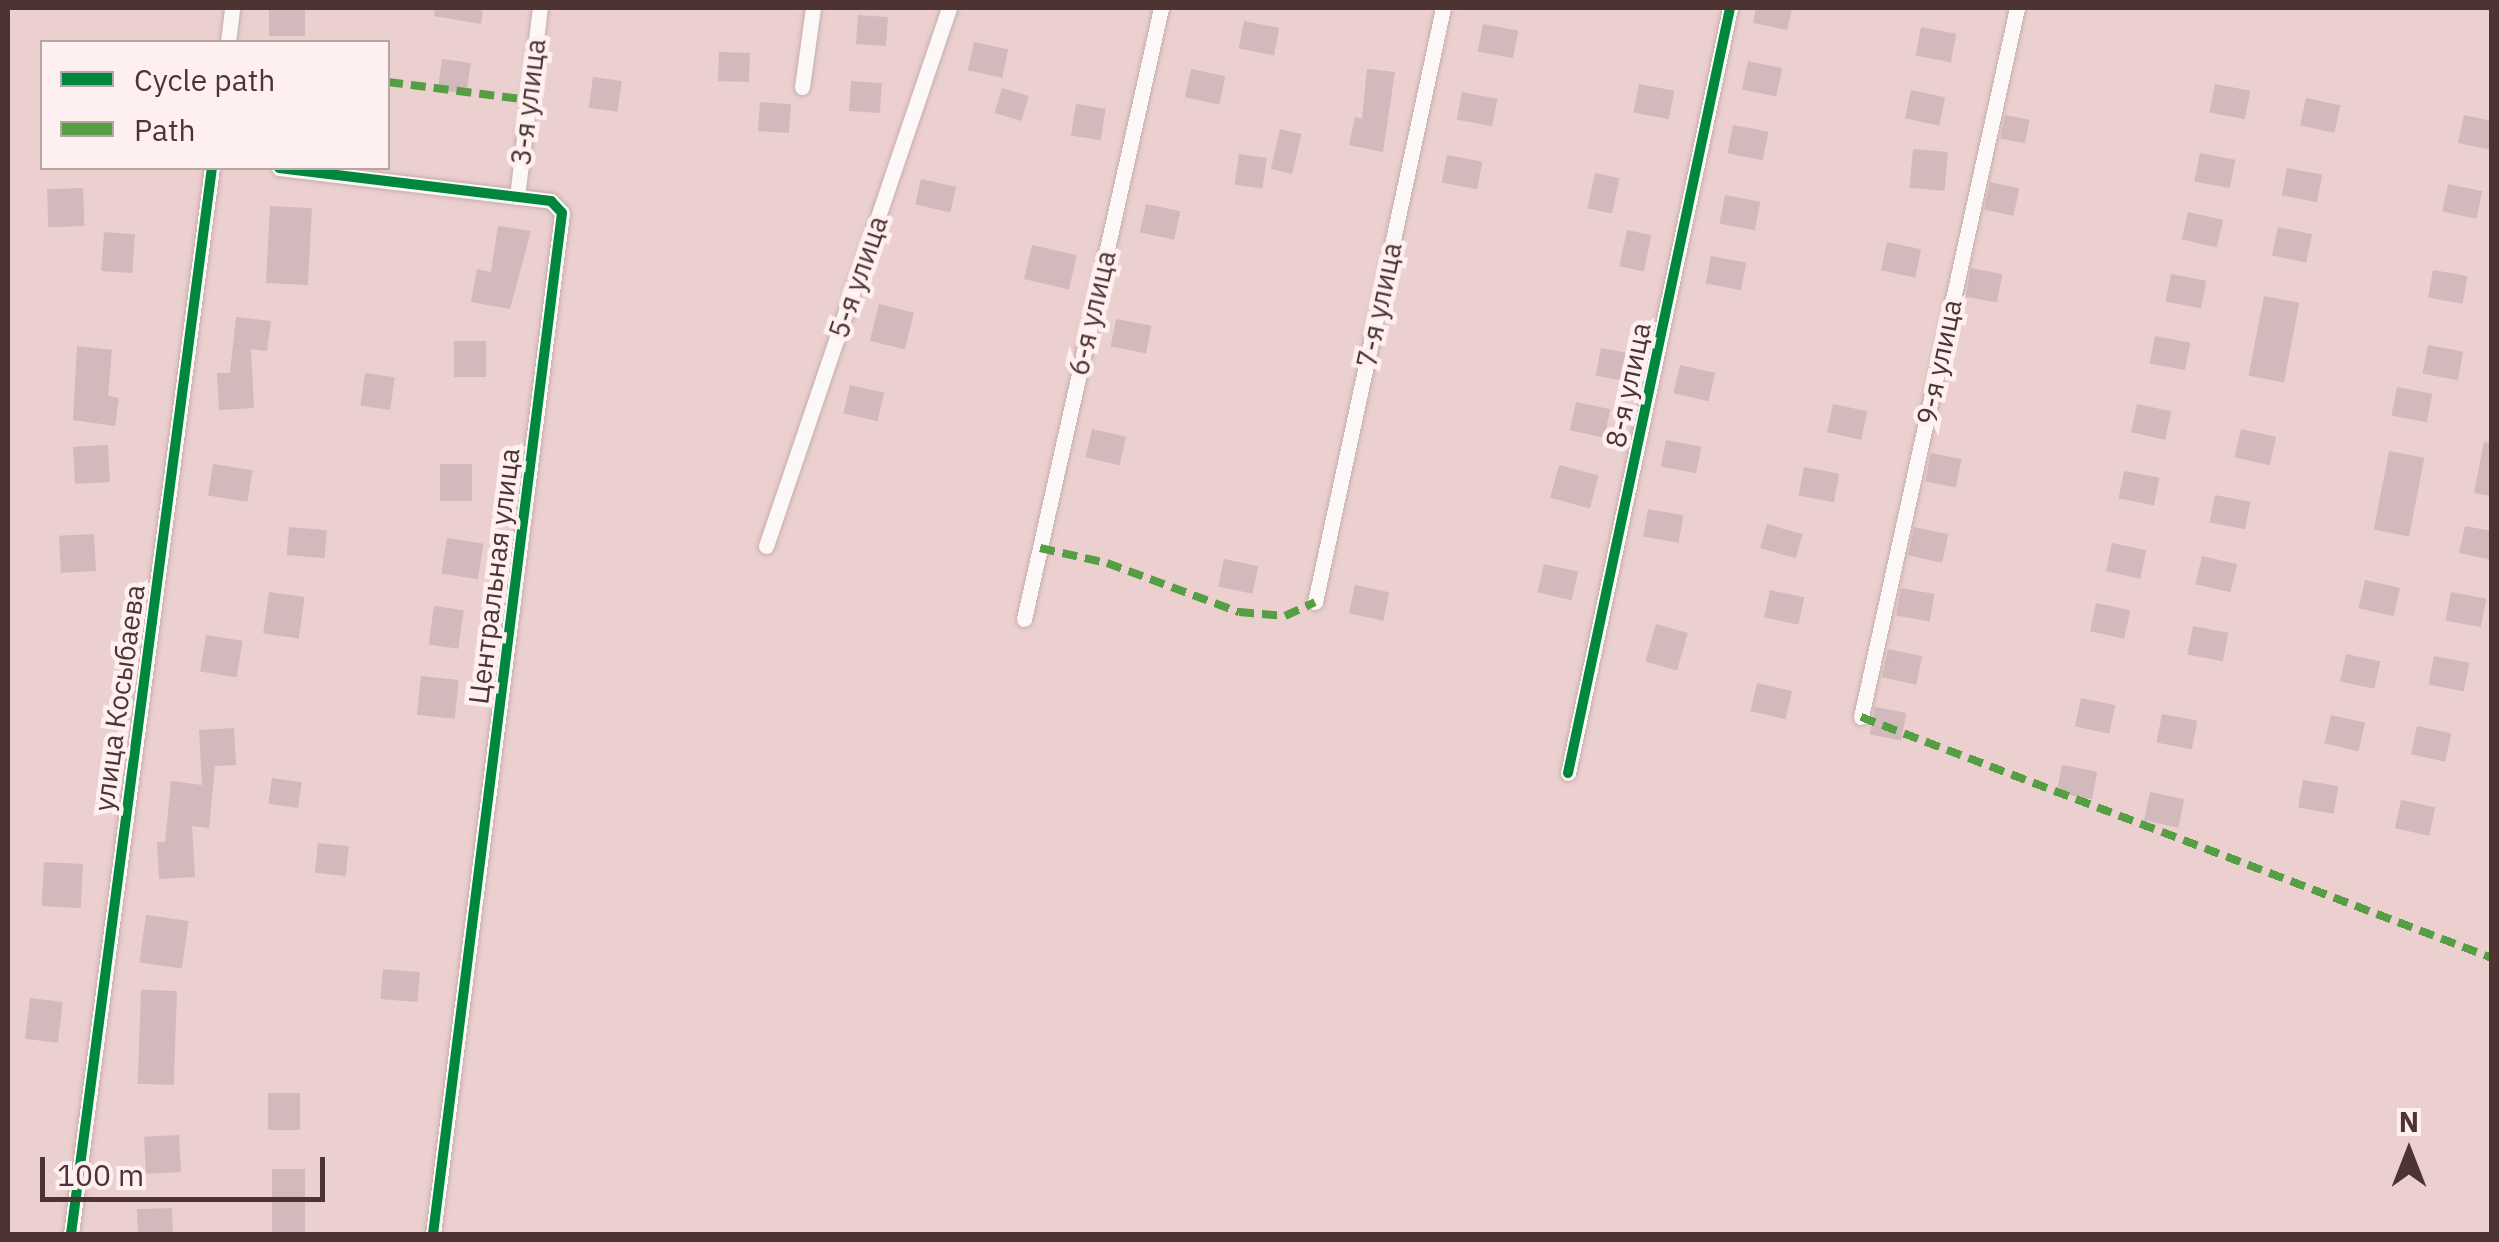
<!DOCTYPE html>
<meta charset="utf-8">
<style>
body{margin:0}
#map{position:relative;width:2499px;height:1242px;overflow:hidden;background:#ebd0cf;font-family:"IBM Plex Sans",sans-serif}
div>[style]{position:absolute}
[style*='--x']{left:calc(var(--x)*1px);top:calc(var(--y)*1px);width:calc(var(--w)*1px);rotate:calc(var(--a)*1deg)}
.building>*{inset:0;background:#d1b9bc;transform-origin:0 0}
.roads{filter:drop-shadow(0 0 2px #c6aead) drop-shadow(0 0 2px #c6aead)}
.street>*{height:15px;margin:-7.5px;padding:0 7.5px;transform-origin:7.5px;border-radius:7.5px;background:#fcf8f8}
.quiet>*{height:8px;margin-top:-4px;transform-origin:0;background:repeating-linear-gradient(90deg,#569e43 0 15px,transparent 0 23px)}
.cycleway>*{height:10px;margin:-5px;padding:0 5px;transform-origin:5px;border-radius:5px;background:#00873e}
span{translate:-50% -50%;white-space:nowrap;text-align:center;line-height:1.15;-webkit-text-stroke:9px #fef0f0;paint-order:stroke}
.street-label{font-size:28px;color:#4d3433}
.frame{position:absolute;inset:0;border:10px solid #4d3433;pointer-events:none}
.legend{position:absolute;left:40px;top:40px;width:350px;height:130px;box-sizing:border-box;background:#fef0f0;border:2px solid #b7a5a4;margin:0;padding:12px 18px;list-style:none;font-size:30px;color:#4d3433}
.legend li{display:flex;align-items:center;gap:20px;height:50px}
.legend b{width:50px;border:2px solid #b7a5a4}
.north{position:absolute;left:2359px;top:1102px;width:100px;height:100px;-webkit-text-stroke:8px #fef0f0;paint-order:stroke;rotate:0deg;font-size:28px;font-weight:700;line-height:40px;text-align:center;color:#4d3433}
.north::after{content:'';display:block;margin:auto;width:35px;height:45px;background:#4d3433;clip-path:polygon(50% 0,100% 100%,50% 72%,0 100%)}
.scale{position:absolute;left:40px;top:1157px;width:285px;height:45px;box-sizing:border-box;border:5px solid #4d3433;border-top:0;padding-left:12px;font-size:30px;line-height:35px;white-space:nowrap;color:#4d3433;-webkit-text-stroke:8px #fef0f0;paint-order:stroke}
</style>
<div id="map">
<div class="building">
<i style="left:269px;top:8px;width:36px;height:28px"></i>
<i style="clip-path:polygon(435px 8px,483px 8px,481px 24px,434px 16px)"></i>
<i style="clip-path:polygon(1756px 8px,1792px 8px,1787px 30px,1753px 23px)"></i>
<i style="left:858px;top:15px;width:30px;height:29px;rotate:4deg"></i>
<i style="left:1244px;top:21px;width:36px;height:28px;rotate:11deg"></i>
<i style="left:1483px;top:24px;width:36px;height:28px;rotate:11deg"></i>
<i style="left:1921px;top:27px;width:36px;height:29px;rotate:11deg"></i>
<i style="left:974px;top:42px;width:35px;height:29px;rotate:12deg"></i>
<i style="left:719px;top:52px;width:31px;height:29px;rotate:2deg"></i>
<i style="left:442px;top:59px;width:29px;height:31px;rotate:8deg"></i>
<i style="left:1748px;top:61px;width:35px;height:29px;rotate:12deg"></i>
<i style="left:1191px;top:69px;width:35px;height:29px;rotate:12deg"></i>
<i style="clip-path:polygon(1367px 69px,1395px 72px,1383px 152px,1349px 145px,1355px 117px,1362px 119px)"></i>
<i style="left:593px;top:77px;width:29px;height:31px;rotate:8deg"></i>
<i style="left:851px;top:81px;width:31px;height:30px;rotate:4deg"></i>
<i style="left:1639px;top:84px;width:36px;height:29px;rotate:11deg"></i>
<i style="left:2215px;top:84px;width:36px;height:29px;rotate:11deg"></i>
<i style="left:1002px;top:88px;width:28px;height:26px;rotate:17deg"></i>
<i style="left:1911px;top:90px;width:35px;height:29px;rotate:12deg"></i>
<i style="left:1462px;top:92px;width:36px;height:28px;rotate:11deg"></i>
<i style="left:2306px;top:98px;width:35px;height:28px;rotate:12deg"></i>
<i style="left:760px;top:102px;width:31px;height:29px;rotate:4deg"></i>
<i style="left:1076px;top:104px;width:30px;height:32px;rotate:9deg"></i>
<i style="left:2005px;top:115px;width:25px;height:24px;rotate:11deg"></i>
<i style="clip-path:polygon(2464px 115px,2492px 121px,2492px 150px,2458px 143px)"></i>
<i style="left:1733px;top:125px;width:36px;height:29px;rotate:11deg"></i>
<i style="left:1280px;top:129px;width:22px;height:41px;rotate:13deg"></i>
<i style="left:1913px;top:149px;width:35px;height:39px;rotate:5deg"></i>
<i style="left:2200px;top:153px;width:36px;height:29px;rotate:11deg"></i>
<i style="left:1239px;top:154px;width:28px;height:31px;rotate:8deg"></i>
<i style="left:1447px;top:155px;width:36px;height:28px;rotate:11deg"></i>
<i style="left:2287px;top:168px;width:36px;height:28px;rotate:11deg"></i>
<i style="left:1595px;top:173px;width:25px;height:36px;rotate:12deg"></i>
<i style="left:921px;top:179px;width:36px;height:26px;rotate:13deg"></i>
<i style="left:1990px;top:182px;width:30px;height:28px;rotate:12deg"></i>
<i style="left:2448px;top:184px;width:35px;height:28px;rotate:12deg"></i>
<i style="left:83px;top:188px;width:38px;height:36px;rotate:88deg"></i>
<i style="left:1725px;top:195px;width:36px;height:29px;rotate:11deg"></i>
<i style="left:1146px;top:204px;width:35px;height:29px;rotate:12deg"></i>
<i style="left:270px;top:206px;width:42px;height:77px;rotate:3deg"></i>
<i style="left:2188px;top:212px;width:36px;height:28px;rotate:13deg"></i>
<i style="clip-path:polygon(498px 226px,531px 231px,510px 309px,471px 302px,477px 269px,491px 272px)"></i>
<i style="left:2278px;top:227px;width:35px;height:29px;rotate:12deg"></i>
<i style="left:1627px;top:230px;width:25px;height:37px;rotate:12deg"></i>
<i style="left:104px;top:232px;width:31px;height:39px;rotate:4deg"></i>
<i style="left:1887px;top:242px;width:35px;height:29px;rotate:12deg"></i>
<i style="left:1032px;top:245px;width:46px;height:35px;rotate:13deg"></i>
<i style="left:1711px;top:256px;width:36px;height:28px;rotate:11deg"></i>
<i style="left:1971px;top:268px;width:32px;height:29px;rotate:11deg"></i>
<i style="left:2433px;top:270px;width:35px;height:28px;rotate:10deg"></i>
<i style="left:2171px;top:274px;width:36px;height:28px;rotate:11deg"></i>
<i style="left:2264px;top:296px;width:36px;height:81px;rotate:11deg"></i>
<i style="left:879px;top:304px;width:36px;height:38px;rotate:14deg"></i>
<i style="clip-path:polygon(236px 317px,271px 321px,267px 351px,251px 349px,254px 408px,219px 410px,217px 373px,230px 373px)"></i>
<i style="left:1116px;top:319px;width:36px;height:28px;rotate:11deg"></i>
<i style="left:2155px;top:336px;width:36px;height:28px;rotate:11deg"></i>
<i style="left:454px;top:341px;width:32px;height:36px"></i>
<i style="left:2428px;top:345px;width:36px;height:29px;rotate:11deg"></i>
<i style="clip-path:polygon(77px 346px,112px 350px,108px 396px,119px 398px,115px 426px,73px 420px)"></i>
<i style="left:1601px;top:348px;width:36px;height:28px;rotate:11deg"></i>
<i style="left:1680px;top:365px;width:36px;height:29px;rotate:13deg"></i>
<i style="left:365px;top:373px;width:30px;height:33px;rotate:8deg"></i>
<i style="left:850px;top:385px;width:35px;height:29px;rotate:13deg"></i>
<i style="left:2397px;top:387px;width:36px;height:29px;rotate:11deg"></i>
<i style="left:1576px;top:402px;width:35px;height:29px;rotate:12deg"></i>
<i style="left:1833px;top:404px;width:35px;height:29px;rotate:12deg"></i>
<i style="left:2137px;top:404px;width:35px;height:29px;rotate:12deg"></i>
<i style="left:1092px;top:429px;width:35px;height:29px;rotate:13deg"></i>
<i style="left:2241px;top:429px;width:36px;height:29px;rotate:13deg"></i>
<i style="left:1666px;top:440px;width:36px;height:27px;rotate:11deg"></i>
<i style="clip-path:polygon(2484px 442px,2492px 443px,2492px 496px,2474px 493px)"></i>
<i style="left:108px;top:445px;width:37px;height:35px;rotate:87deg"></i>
<i style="left:2389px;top:451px;width:36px;height:80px;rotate:11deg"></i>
<i style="left:1931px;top:453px;width:31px;height:29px;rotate:11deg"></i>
<i style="left:213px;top:464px;width:40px;height:32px;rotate:9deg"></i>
<i style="left:440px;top:464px;width:32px;height:37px"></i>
<i style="left:1559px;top:465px;width:41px;height:34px;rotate:15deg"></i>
<i style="left:1804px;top:467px;width:36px;height:29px;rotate:11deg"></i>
<i style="left:2124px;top:471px;width:36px;height:28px;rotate:11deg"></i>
<i style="left:2215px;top:495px;width:36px;height:28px;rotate:11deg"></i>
<i style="left:1648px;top:509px;width:36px;height:28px;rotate:10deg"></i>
<i style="left:1767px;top:524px;width:37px;height:25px;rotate:16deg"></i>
<i style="clip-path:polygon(2465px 526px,2492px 531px,2492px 560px,2459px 553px)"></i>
<i style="left:289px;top:527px;width:38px;height:28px;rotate:5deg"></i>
<i style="left:1914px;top:527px;width:35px;height:29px;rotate:12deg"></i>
<i style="left:94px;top:534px;width:37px;height:35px;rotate:87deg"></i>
<i style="left:447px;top:538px;width:37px;height:36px;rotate:9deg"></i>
<i style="left:2112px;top:543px;width:35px;height:29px;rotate:12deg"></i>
<i style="left:2202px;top:556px;width:36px;height:29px;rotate:13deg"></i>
<i style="left:1224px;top:559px;width:35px;height:28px;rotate:12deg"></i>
<i style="left:1544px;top:564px;width:35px;height:29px;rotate:13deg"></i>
<i style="left:2365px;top:580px;width:36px;height:29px;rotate:13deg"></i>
<i style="left:1355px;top:585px;width:35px;height:29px;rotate:12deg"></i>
<i style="left:1901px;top:588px;width:34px;height:28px;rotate:10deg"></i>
<i style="left:1770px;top:590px;width:35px;height:28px;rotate:12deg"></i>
<i style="left:269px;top:592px;width:36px;height:42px;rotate:8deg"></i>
<i style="left:2451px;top:592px;width:36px;height:29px;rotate:11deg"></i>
<i style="left:2096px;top:603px;width:35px;height:29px;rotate:12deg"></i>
<i style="left:434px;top:606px;width:30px;height:39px;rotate:8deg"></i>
<i style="left:1656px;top:624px;width:33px;height:39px;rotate:16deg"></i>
<i style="left:2193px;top:626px;width:36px;height:29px;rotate:11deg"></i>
<i style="left:206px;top:635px;width:37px;height:37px;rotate:9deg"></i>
<i style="left:1888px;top:649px;width:35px;height:29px;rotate:12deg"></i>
<i style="left:2346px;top:654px;width:35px;height:28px;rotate:12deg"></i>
<i style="left:2434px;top:656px;width:36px;height:29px;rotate:11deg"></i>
<i style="left:421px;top:676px;width:38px;height:39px;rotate:6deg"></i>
<i style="left:1757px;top:683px;width:36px;height:29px;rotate:13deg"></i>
<i style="left:2081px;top:698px;width:35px;height:29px;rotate:12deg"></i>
<i style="left:1875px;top:707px;width:32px;height:28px;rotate:11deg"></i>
<i style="left:2162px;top:714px;width:36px;height:29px;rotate:11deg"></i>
<i style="left:2331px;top:715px;width:35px;height:29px;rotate:13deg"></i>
<i style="left:2417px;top:726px;width:35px;height:29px;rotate:12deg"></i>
<i style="clip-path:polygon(234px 728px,236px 765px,215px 766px,209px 828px,192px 826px,195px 877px,159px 879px,157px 842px,165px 842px,171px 781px,202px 785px,199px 730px)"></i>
<i style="left:2062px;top:765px;width:36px;height:28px;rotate:11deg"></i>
<i style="left:272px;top:778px;width:30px;height:26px;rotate:8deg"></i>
<i style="left:2303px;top:780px;width:36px;height:28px;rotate:10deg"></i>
<i style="left:2150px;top:792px;width:35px;height:29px;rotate:12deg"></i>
<i style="left:2401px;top:800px;width:35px;height:29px;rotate:12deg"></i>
<i style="left:318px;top:843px;width:31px;height:30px;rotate:6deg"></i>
<i style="left:44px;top:862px;width:39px;height:44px;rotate:3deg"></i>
<i style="left:146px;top:915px;width:43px;height:48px;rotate:8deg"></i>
<i style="left:383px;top:969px;width:37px;height:30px;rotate:5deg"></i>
<i style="left:177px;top:991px;width:94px;height:36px;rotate:92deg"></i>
<i style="left:30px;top:998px;width:33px;height:41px;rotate:7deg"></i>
<i style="left:268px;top:1093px;width:32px;height:37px"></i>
<i style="left:179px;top:1135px;width:37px;height:35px;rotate:87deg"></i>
<i style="left:272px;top:1169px;width:33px;height:65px"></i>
<i style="left:172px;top:1208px;width:26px;height:35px;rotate:88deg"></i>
</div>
<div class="roads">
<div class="street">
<i style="--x:228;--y:42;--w:34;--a:-83"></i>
<i style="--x:802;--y:87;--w:80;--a:-82.1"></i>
<i style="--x:279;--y:168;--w:274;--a:6.9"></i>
<i style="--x:551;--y:201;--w:16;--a:47"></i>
<i style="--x:562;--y:213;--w:1029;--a:97.2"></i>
<i style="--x:517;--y:197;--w:190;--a:-83.1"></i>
<i style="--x:766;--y:546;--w:568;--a:-71.21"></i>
<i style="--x:1315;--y:602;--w:608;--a:-77.84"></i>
<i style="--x:1024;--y:619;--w:626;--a:-77.36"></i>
<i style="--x:1861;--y:717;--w:726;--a:-77.59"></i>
<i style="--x:1568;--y:773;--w:782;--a:-78.04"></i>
<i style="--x:71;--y:1234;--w:1075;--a:-82.47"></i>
</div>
</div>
<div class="quiet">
<i style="--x:388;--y:82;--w:142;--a:7.3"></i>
<i style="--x:1040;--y:548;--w:69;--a:12.6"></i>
<i style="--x:1107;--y:563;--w:141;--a:20.4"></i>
<i style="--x:1239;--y:612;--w:46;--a:5"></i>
<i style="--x:1285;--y:616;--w:33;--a:-25"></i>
<i style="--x:1861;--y:717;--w:675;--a:20.9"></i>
</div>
<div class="cycleway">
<i style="--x:279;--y:168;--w:274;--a:6.9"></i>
<i style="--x:551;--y:201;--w:16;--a:47"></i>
<i style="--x:562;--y:213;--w:1029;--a:97.2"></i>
<i style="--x:1568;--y:773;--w:782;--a:-78.04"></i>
<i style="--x:71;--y:1234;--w:1075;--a:-82.47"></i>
</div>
<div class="street-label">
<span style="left:528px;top:102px;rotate:-83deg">3-я улица</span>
<span style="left:858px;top:277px;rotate:-71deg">5-я улица</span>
<span style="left:1379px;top:305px;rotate:-78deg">7-я улица</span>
<span style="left:1092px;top:313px;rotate:-77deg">6-я улица</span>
<span style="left:1939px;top:362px;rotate:-78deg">9-я улица</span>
<span style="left:1628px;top:385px;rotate:-78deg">8-я улица</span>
<span style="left:494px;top:576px;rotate:-83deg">Центральная улица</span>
<span style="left:119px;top:698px;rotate:-82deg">улица Косыбаева</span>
</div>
<div class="frame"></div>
<ul class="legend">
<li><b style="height:12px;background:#00873e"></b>Cycle path</li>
<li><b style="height:12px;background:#569e43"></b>Path</li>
</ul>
<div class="north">N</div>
<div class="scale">100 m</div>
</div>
